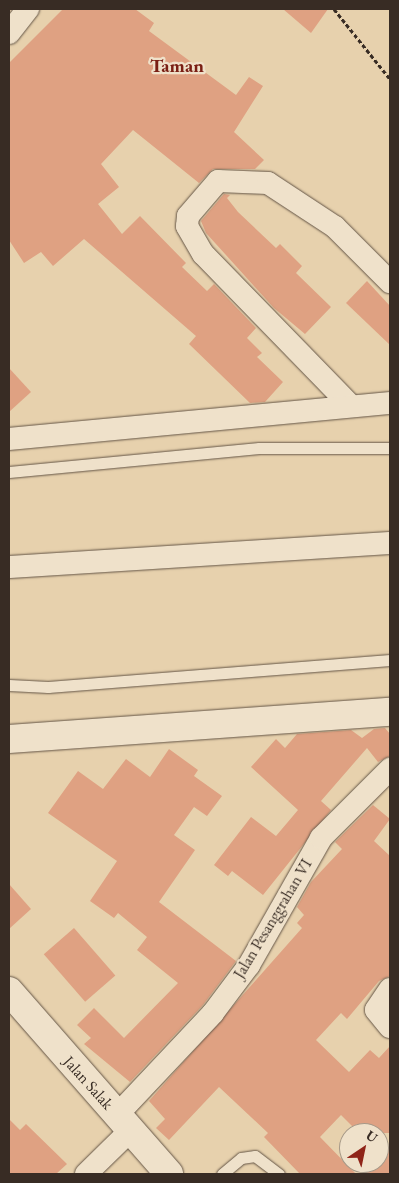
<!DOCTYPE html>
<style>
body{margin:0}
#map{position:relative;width:399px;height:1183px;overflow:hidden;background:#e7d1ad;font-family:"EB Garamond",serif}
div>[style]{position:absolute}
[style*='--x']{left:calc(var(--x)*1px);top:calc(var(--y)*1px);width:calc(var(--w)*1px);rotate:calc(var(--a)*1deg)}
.building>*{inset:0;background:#dfa182;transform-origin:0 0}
.path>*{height:3px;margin-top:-1.5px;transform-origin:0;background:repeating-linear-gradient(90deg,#382c24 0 4px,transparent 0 6.5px)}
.roads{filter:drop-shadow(0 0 1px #645546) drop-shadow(0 0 1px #645546)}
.service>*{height:11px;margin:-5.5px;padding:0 5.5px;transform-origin:5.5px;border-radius:5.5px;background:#efe1ca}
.minor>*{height:22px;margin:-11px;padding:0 11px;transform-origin:11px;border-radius:11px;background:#efe1ca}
.tertiary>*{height:28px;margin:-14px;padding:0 14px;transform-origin:14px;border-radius:14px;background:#efe1ca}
.secondary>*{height:28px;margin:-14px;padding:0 14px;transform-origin:14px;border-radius:14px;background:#efe1ca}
span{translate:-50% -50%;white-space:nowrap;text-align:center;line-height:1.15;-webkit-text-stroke:4.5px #efe1ca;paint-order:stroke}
.street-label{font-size:16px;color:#382c24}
.quarter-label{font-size:19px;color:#7a1f14;font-weight:700}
.frame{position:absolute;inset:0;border:10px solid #382c24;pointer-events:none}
.north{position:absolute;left:339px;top:1123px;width:50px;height:50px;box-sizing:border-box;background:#efe1ca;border:1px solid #a69988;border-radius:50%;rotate:34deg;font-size:14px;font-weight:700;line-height:20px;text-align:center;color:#382c24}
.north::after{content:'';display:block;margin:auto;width:18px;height:22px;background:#8f2418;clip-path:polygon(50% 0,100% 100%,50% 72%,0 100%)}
</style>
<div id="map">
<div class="building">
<i style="clip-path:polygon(63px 9px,135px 9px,154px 23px,149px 31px,236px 95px,249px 77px,263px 86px,234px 132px,264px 160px,255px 169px,213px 169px,199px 183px,133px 130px,101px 164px,119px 187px,98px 204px,122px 234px,140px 216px,186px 263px,182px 267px,207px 291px,214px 284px,256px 328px,247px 338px,262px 353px,257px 357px,283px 382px,265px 402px,250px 403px,189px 344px,196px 336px,84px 239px,53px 266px,41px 252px,24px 263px,9px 240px,9px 63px)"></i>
<i style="clip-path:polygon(283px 9px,328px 9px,311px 33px)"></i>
<i style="clip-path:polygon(224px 194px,230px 195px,227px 198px,238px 212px,276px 248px,280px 244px,302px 266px,296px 273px,331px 307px,305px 334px,274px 308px,206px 233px,201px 221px)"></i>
<i style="clip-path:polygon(367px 281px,390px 306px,390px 345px,346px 303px)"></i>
<i style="clip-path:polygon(9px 368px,31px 392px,9px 412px)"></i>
<i style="clip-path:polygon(385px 728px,390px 734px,390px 756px,378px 762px,367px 748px,321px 801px,331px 810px,263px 895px,232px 871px,228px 876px,214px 865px,251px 817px,276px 836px,298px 810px,251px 767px,276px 739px,285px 748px,297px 734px,351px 730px,362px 738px,374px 729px)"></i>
<i style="clip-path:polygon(169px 749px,198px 770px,194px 776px,222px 796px,207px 816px,194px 807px,174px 835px,195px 850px,159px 902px,236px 961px,203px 1005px,130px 1082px,84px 1044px,91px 1038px,77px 1025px,94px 1008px,124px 1038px,178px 983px,137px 950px,147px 937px,118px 913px,114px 918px,90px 901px,117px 861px,48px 813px,78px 771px,103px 789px,126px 759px,150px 777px)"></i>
<i style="clip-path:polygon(373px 805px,390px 819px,374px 841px,390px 856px,390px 976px,379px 981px,347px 1019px,341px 1013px,316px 1040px,349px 1072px,370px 1050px,379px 1058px,390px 1046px,390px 1133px,359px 1133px,341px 1115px,320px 1137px,356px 1174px,300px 1174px,264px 1137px,268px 1133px,219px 1087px,169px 1140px,156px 1128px,165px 1119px,149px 1101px,302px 928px,297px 923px,304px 915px,297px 907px,311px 882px,342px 849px,335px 842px)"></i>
<i style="clip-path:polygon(9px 884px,31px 909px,9px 929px)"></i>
<i style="left:74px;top:928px;width:63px;height:40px;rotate:49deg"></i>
<i style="clip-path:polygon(9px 1119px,20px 1130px,26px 1124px,67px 1164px,56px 1174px,9px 1174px)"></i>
<i style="clip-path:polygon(390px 1146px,390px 1174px,361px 1174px,379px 1163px)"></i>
</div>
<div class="path">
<i style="--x:334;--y:9;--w:90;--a:51.3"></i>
</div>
<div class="roads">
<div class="service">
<i style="--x:9;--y:472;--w:251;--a:-5.5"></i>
<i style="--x:259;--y:448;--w:131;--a:0"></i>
<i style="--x:9;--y:685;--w:39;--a:3"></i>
<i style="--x:48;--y:687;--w:343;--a:-4.5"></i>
<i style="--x:222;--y:1174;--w:25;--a:-40"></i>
<i style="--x:241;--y:1158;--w:14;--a:-8"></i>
<i style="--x:255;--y:1156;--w:30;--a:37"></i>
</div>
<div class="minor">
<i style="--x:9;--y:33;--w:31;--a:-52"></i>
<i style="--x:351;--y:406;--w:212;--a:-134.2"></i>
<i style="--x:203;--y:254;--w:32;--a:-120"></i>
<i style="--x:187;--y:226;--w:10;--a:-84"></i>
<i style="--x:188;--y:216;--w:46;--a:-49.4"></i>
<i style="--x:218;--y:181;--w:50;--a:2.3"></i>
<i style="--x:268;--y:183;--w:80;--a:33.3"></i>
<i style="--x:335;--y:227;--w:78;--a:45"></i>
<i style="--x:9;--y:439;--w:383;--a:-5.4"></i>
<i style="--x:9;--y:567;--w:382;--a:-3.6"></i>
<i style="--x:390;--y:989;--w:25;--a:124"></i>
<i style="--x:376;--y:1010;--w:22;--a:51"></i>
<i style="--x:117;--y:1115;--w:140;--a:-46.7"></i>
<i style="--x:213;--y:1013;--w:60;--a:-53.1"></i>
<i style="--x:249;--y:965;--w:146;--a:-60.4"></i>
<i style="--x:321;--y:838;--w:98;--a:-45"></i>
<i style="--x:86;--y:1174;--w:63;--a:-44.4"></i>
</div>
<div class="tertiary">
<i style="--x:9;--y:991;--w:243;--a:48.8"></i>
</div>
<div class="secondary">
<i style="--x:9;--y:739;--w:382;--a:-4.1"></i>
</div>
</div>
<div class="street-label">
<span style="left:273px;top:919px;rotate:-59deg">Jalan Pesanggrahan VI</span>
<span style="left:88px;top:1083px;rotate:48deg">Jalan Salak</span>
</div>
<div class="quarter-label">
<span style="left:177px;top:66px">Taman</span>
</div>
<div class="frame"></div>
<div class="north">U</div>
</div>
